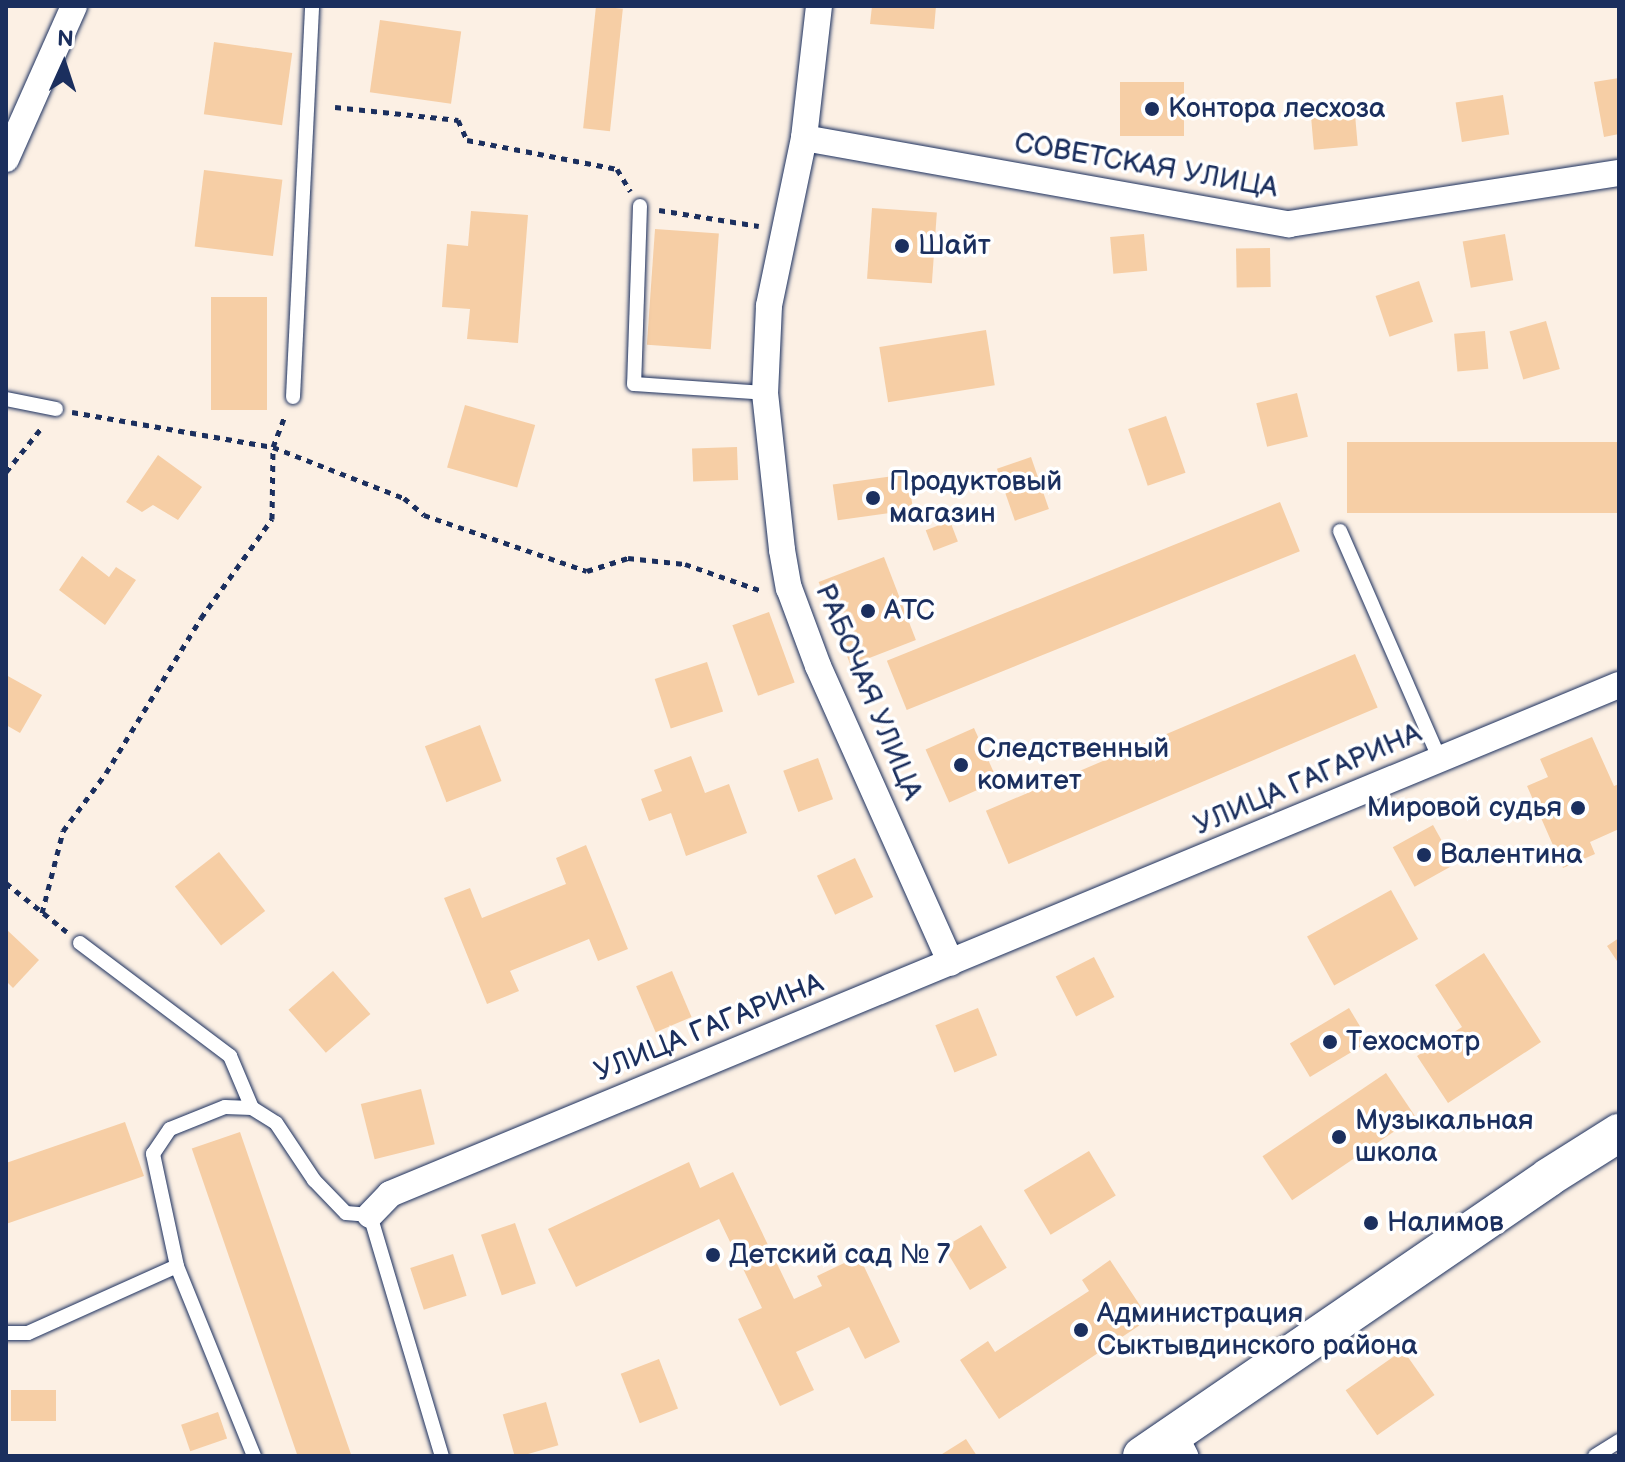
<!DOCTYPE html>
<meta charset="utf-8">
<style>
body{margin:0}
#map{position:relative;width:1625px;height:1462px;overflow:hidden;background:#fcf0e4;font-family:"Balsamiq Sans",sans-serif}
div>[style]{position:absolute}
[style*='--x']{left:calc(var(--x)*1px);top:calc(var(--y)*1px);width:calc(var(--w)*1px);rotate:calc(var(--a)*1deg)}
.building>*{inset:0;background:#f6cea5;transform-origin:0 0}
.path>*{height:5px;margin-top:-2.5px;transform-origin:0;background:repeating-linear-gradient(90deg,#1b2f5e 0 6px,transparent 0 12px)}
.roads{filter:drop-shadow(0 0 2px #1b2f5e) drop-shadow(0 0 2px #1b2f5e)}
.service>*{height:14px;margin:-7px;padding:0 7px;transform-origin:7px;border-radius:7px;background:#fff}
.minor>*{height:26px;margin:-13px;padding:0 13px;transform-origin:13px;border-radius:13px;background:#fff}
.secondary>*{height:38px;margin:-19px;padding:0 19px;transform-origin:19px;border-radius:19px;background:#fff}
.dots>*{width:22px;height:22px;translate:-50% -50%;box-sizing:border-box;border:4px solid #fff;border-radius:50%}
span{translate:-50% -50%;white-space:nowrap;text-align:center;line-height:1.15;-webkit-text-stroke:7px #fff;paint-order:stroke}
.poi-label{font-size:28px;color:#1b2f5e}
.left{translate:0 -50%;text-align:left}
.right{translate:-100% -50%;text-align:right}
.street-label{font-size:28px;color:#1b2f5e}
.frame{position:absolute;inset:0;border:8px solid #1b2f5e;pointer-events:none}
.north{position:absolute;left:24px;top:24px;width:80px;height:80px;-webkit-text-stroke:6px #fff;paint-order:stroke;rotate:3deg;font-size:22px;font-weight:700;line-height:32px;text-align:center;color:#1b2f5e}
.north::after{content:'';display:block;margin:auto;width:28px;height:36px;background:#1b2f5e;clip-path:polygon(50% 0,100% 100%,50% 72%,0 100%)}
</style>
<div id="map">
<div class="building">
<i style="left:596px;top:6px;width:27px;height:123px;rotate:6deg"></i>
<i style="clip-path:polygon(872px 6px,936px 6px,934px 29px,870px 24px)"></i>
<i style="left:380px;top:20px;width:82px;height:73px;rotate:8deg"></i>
<i style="left:214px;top:42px;width:79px;height:73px;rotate:8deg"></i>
<i style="clip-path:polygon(1619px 78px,1619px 134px,1604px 137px,1594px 82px)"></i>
<i style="left:1120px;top:82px;width:64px;height:54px"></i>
<i style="left:1503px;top:95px;width:40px;height:48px;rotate:81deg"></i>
<i style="left:1354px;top:103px;width:43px;height:44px;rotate:85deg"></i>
<i style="left:204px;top:170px;width:79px;height:77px;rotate:7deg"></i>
<i style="left:872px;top:208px;width:65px;height:71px;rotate:4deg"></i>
<i style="clip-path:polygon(471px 211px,528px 215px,518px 343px,467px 339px,470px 309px,442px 307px,447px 244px,468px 246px)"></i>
<i style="left:655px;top:229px;width:64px;height:116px;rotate:4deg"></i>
<i style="left:1144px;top:234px;width:37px;height:34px;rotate:85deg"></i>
<i style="left:1505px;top:234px;width:47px;height:43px;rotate:80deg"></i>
<i style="left:1270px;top:248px;width:39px;height:34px;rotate:89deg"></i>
<i style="left:1419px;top:281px;width:43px;height:46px;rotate:71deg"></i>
<i style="left:211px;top:297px;width:56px;height:113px"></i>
<i style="left:1546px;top:321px;width:50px;height:38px;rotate:74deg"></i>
<i style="left:986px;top:330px;width:56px;height:108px;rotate:81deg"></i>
<i style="left:1485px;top:331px;width:38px;height:31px;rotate:85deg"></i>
<i style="left:1297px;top:393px;width:45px;height:42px;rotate:76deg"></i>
<i style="left:465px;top:405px;width:73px;height:65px;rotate:16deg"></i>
<i style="left:1166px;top:416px;width:60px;height:40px;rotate:71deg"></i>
<i style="left:1619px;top:442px;width:71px;height:272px;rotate:90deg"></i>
<i style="left:737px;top:447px;width:33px;height:45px;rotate:88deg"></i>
<i style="clip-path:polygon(158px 455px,202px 487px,178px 520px,153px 505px,142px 512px,126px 502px)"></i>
<i style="left:1031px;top:457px;width:55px;height:36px;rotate:71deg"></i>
<i style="left:908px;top:474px;width:36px;height:76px;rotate:82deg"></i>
<i style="left:1280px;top:502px;width:53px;height:424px;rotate:68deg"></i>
<i style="left:950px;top:521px;width:22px;height:26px;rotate:69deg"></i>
<i style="clip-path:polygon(82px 556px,109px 577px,116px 567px,136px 580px,105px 625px,59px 590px)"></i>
<i style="left:884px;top:557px;width:89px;height:70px;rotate:69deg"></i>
<i style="left:769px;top:612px;width:75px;height:39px;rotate:70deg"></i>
<i style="left:1355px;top:654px;width:58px;height:401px;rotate:67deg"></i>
<i style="left:707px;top:662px;width:52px;height:55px;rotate:72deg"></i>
<i style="clip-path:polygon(6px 675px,42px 695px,20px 733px,6px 725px)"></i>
<i style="left:480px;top:725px;width:60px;height:59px;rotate:69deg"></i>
<i style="left:974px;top:728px;width:58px;height:53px;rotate:66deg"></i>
<i style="clip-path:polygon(1592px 737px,1614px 786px,1619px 784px,1619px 829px,1590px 842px,1595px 854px,1563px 868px,1527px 786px,1548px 777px,1540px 759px)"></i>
<i style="clip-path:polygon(691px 756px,705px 793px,729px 784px,747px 833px,686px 856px,671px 813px,649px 821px,641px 799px,662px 791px,654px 770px)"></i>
<i style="left:818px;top:758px;width:44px;height:37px;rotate:70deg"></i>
<i style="left:1433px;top:825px;width:45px;height:46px;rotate:61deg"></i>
<i style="clip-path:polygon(586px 845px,628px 949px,598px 961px,589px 939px,510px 971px,519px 991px,487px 1004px,444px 898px,470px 888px,482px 918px,566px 884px,556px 858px)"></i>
<i style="left:219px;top:852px;width:75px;height:56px;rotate:52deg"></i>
<i style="left:855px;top:858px;width:43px;height:42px;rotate:65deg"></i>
<i style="left:1391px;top:890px;width:56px;height:96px;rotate:61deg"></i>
<i style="clip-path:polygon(6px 929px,39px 960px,13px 988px,6px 981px)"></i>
<i style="clip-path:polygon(1619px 938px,1619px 964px,1607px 946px)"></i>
<i style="clip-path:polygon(1484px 953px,1541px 1042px,1448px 1103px,1417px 1056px,1462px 1027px,1435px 985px)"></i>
<i style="left:1094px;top:957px;width:45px;height:43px;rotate:63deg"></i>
<i style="left:333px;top:971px;width:57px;height:59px;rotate:49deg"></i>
<i style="left:672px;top:971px;width:50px;height:39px;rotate:67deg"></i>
<i style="left:978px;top:1008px;width:51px;height:46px;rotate:68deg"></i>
<i style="left:1349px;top:1008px;width:39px;height:69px;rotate:59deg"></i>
<i style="left:1386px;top:1073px;width:53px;height:149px;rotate:56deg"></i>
<i style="left:421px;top:1089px;width:57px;height:62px;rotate:76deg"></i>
<i style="clip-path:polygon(125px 1122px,144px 1176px,6px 1224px,6px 1163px)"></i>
<i style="left:240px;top:1132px;width:343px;height:51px;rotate:71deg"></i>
<i style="left:1089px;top:1151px;width:52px;height:76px;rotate:59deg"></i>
<i style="clip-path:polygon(689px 1162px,700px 1188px,733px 1172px,794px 1299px,822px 1286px,817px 1276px,859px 1256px,900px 1342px,865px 1359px,849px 1327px,796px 1352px,814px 1390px,780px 1406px,738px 1319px,762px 1308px,719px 1219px,576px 1287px,548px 1229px)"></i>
<i style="left:515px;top:1223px;width:64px;height:36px;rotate:71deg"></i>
<i style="left:981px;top:1225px;width:50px;height:43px;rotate:59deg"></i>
<i style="left:453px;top:1254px;width:44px;height:45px;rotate:72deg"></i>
<i style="clip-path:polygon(1110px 1260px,1149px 1319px,999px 1419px,960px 1360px,988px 1341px,995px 1352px,1089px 1291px,1082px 1280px)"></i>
<i style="left:1403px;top:1350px;width:55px;height:70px;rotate:55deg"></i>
<i style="left:659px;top:1359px;width:53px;height:41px;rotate:69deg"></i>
<i style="left:11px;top:1390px;width:45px;height:31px"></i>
<i style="left:546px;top:1402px;width:45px;height:45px;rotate:74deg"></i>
<i style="left:218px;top:1412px;width:28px;height:39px;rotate:71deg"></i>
<i style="clip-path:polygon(966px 1439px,977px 1456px,939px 1456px)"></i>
</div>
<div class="path">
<i style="--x:335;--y:107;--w:124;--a:6"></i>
<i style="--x:458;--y:120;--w:22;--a:66"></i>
<i style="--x:467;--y:140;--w:153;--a:10.9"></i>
<i style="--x:617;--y:169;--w:26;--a:59"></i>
<i style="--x:659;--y:210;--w:101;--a:9.1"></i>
<i style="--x:72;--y:412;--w:204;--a:9.9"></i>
<i style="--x:273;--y:447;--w:141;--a:21.3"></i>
<i style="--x:404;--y:498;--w:26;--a:40"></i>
<i style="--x:424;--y:515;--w:172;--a:19"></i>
<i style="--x:587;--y:571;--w:43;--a:-17.6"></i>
<i style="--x:628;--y:558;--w:57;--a:6"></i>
<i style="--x:685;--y:564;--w:82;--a:19.3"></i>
<i style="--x:6;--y:472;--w:59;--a:-51.2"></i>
<i style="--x:6;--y:883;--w:78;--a:38.8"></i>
<i style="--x:42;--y:913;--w:85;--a:-75.6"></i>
<i style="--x:63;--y:831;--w:72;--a:-53.4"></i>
<i style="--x:106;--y:773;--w:182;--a:-58.5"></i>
<i style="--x:201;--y:618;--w:122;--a:-54.4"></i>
<i style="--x:272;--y:519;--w:72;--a:-89.2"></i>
<i style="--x:273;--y:447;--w:34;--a:-69"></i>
</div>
<div class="roads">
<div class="service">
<i style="--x:640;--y:206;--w:178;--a:91.9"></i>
<i style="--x:634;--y:384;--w:131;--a:3.9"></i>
<i style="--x:293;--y:397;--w:391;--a:-87.2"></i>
<i style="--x:6;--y:399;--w:51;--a:11.3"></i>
<i style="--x:1340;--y:531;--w:250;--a:66.4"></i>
<i style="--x:80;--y:943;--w:188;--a:37"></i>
<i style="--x:230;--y:1056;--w:56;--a:67.1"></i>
<i style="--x:6;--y:1333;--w:22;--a:0"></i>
<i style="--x:28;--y:1333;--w:163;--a:-24.2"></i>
<i style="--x:254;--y:1456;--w:205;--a:-112.1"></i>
<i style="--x:177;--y:1266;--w:115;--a:-102.1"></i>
<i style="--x:153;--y:1154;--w:30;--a:-56"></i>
<i style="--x:170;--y:1129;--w:59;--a:-21.8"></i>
<i style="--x:225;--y:1107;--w:27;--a:2"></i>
<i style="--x:252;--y:1108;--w:28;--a:32"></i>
<i style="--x:276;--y:1123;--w:69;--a:56.3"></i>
<i style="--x:314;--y:1180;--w:46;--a:45.9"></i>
<i style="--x:346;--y:1213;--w:24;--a:5"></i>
<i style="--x:370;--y:1215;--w:252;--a:73.4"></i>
<i style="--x:1595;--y:1456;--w:28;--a:-32"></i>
</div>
<div class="minor">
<i style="--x:819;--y:6;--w:133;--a:96.5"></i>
<i style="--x:804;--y:138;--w:172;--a:101.8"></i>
<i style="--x:769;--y:306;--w:87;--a:92.6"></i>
<i style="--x:765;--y:393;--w:158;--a:83.8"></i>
<i style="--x:782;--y:550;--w:39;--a:80"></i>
<i style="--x:789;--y:588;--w:83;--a:69.6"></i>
<i style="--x:818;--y:666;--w:325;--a:65.9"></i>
<i style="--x:804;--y:138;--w:493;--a:10.1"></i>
<i style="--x:1289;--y:224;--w:334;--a:-8.8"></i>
<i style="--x:6;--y:159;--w:167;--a:-66"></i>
<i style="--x:370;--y:1215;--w:29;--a:-46"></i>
<i style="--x:390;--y:1194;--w:1330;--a:-22.5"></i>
<i style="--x:1174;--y:1434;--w:25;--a:63"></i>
</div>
<div class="secondary">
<i style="--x:1142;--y:1456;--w:493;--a:-34.4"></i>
<i style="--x:1549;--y:1177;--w:83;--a:-32.2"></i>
</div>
</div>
<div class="dots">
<i style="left:1152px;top:109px;background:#1b2f5e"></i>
<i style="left:902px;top:246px;background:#1b2f5e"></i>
<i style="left:873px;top:498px;background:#1b2f5e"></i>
<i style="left:868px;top:611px;background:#1b2f5e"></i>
<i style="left:961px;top:765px;background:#1b2f5e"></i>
<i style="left:1578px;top:808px;background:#1b2f5e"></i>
<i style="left:1424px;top:855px;background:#1b2f5e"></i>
<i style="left:1330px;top:1042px;background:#1b2f5e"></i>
<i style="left:1339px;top:1137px;background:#1b2f5e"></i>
<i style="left:1371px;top:1223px;background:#1b2f5e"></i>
<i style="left:713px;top:1255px;background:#1b2f5e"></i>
<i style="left:1081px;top:1330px;background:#1b2f5e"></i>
</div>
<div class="poi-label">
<span class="left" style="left:1168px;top:109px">Контора лесхоза</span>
<span class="left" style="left:918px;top:246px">Шайт</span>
<span class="left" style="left:889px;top:498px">Продуктовый<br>магазин</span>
<span class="left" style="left:884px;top:611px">АТС</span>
<span class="left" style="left:977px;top:765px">Следственный<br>комитет</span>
<span class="right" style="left:1562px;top:808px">Мировой судья</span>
<span class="left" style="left:1440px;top:855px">Валентина</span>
<span class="left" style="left:1346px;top:1042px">Техосмотр</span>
<span class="left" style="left:1355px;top:1137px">Музыкальная<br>школа</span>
<span class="left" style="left:1387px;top:1223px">Налимов</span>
<span class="left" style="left:729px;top:1255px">Детский сад № 7</span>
<span class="left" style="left:1097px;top:1330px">Администрация<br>Сыктывдинского района</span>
</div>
<div class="street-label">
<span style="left:1146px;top:166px;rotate:10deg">СОВЕТСКАЯ УЛИЦА</span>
<span style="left:868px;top:692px;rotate:67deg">РАБОЧАЯ УЛИЦА</span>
<span style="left:1308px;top:780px;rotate:-23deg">УЛИЦА ГАГАРИНА</span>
<span style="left:709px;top:1028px;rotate:-22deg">УЛИЦА ГАГАРИНА</span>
</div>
<div class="frame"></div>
<div class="north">N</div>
</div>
